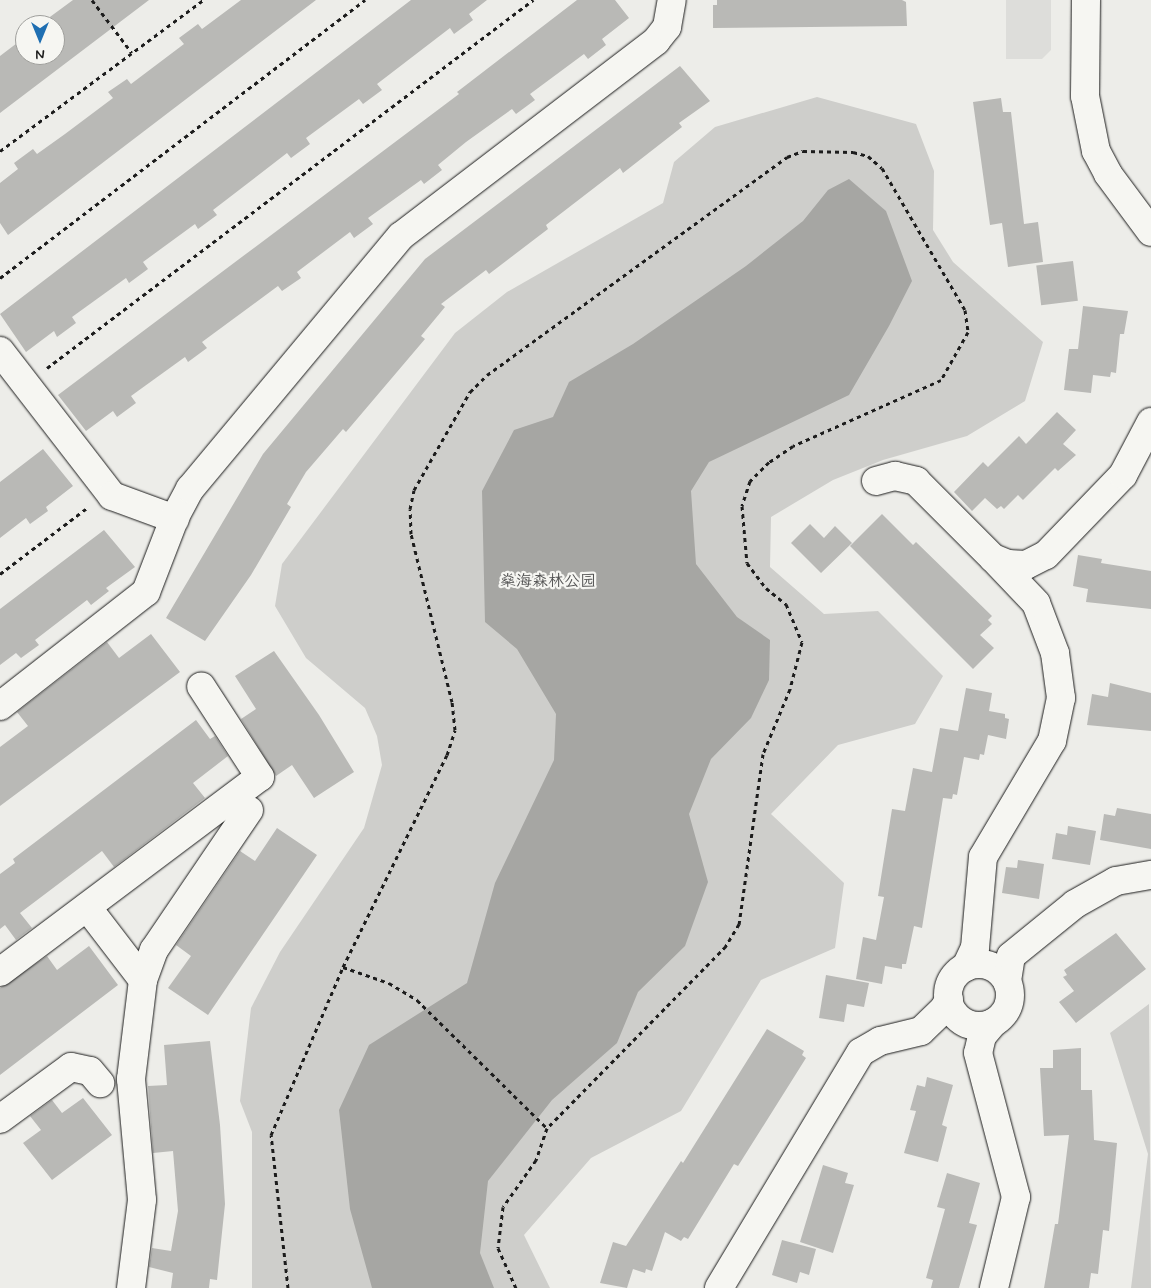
<!DOCTYPE html>
<meta charset="utf-8">
<style>
body{margin:0}
#map{position:relative;width:1151px;height:1288px;overflow:hidden;background:#edede9;font-family:Mynerve,"LXGW WenKai TC",sans-serif}
div>[style]{position:absolute}
[style*='--x']{left:calc(var(--x)*1px);top:calc(var(--y)*1px);width:calc(var(--w)*1px);rotate:calc(var(--a)*1deg)}
.built>*{inset:0;background:#ddddda}
.green>*{inset:0;background:#cececb}
.water>*{inset:0;background:#a6a6a3}
.building>*{inset:0;background:#b9b9b6;transform-origin:0 0}
.path>*{height:3px;margin-top:-1.5px;transform-origin:0;background:repeating-linear-gradient(90deg,#1c1c1c 0 4px,transparent 0 8px)}
.roads{filter:drop-shadow(0 0 1px #1c1c1c) drop-shadow(0 0 1px #1c1c1c)}
.minor>*{height:28px;margin:-14px;padding:0 14px;transform-origin:14px;border-radius:14px;background:#f6f6f2}
.minor>.ring{margin:-14px;padding:0;box-sizing:content-box;background:none;border:28px solid #f6f6f2;border-radius:50%}
span{translate:-50% -50%;white-space:nowrap;text-align:center;line-height:1.15;-webkit-text-stroke:4.5px #f6f6f2;paint-order:stroke}
.park-label{font-size:16px;color:#515151}
.north{position:absolute;left:15px;top:15px;width:50px;height:50px;box-sizing:border-box;background:#f6f6f2;border:1px solid #9f9f9c;border-radius:50%;rotate:180deg;font-size:14px;font-weight:700;line-height:20px;text-align:center;color:#1c1c1c}
.north::after{content:'';display:block;margin:auto;width:18px;height:22px;background:#1f6fb2;clip-path:polygon(50% 0,100% 100%,50% 72%,0 100%)}
</style>
<div id="map">
<div class="built">
<i style="clip-path:polygon(1006px 0,1051px 0,1051px 50px,1042px 59px,1006px 59px)"></i>
</div>
<div class="green">
<i style="clip-path:polygon(817px 97px,916px 124px,934px 171px,933px 230px,953px 262px,1043px 342px,1025px 401px,967px 436px,883px 460px,833px 480px,771px 517px,770px 567px,824px 614px,878px 611px,943px 676px,915px 724px,838px 745px,771px 814px,844px 883px,835px 948px,761px 980px,681px 1111px,591px 1158px,524px 1235px,550px 1288px,252px 1288px,252px 1132px,240px 1101px,251px 1008px,280px 952px,364px 828px,382px 765px,377px 736px,365px 708px,306px 658px,275px 606px,282px 564px,455px 333px,507px 292px,663px 203px,674px 162px,715px 127px)"></i>
<i style="clip-path:polygon(1149px 1004px,1151px 1288px,1131px 1288px,1148px 1154px,1110px 1033px)"></i>
</div>
<div class="water">
<i style="clip-path:polygon(849px 179px,886px 211px,912px 281px,889px 326px,849px 395px,709px 462px,691px 491px,696px 564px,737px 617px,770px 640px,769px 680px,751px 718px,711px 759px,689px 814px,708px 882px,685px 946px,638px 992px,617px 1043px,552px 1100px,488px 1181px,480px 1253px,494px 1288px,372px 1288px,350px 1209px,339px 1110px,369px 1045px,467px 983px,495px 883px,554px 760px,556px 714px,517px 649px,485px 622px,482px 491px,514px 430px,553px 417px,569px 382px,633px 344px,746px 266px,803px 221px,828px 190px)"></i>
</div>
<div class="building">
<i style="clip-path:polygon(73px 0,149px 0,0 113px,0 56px,25px 37px,25px 55px,55px 55px,55px 25px,39px 25px)"></i>
<i style="clip-path:polygon(241px 0,316px 0,8px 235px,0 223px,0 183px,18px 169px,14px 163px,33px 149px,37px 154px,65px 134px,113px 98px,108px 92px,127px 79px,131px 84px,184px 44px,179px 38px,198px 24px,202px 29px)"></i>
<i style="clip-path:polygon(411px 0,487px 0,469px 14px,473px 20px,454px 34px,450px 28px,377px 84px,382px 90px,363px 104px,359px 99px,306px 138px,310px 144px,291px 158px,287px 153px,213px 210px,217px 215px,198px 229px,195px 224px,143px 262px,148px 269px,129px 283px,126px 278px,72px 317px,76px 323px,57px 337px,54px 331px,26px 352px,0 314px)"></i>
<i style="clip-path:polygon(577px 0,615px 0,629px 18px,602px 39px,606px 45px,588px 59px,584px 54px,530px 94px,535px 100px,516px 114px,512px 109px,466px 142px,438px 165px,442px 170px,424px 184px,421px 180px,368px 218px,373px 224px,354px 238px,350px 232px,297px 272px,301px 278px,282px 291px,278px 286px,202px 342px,207px 348px,188px 362px,185px 357px,131px 396px,136px 403px,117px 417px,113px 411px,86px 431px,58px 395px,459px 94px,457px 92px)"></i>
<i style="clip-path:polygon(717px 0,902px 0,906px 2px,907px 26px,713px 28px,713px 5px,717px 5px)"></i>
<i style="clip-path:polygon(680px 66px,710px 101px,679px 123px,682px 127px,623px 173px,620px 168px,546px 225px,548px 229px,489px 274px,486px 270px,441px 304px,445px 307px,421px 336px,425px 339px,346px 432px,343px 429px,306px 472px,287px 504px,291px 507px,251px 575px,205px 641px,166px 618px,263px 454px,425px 259px)"></i>
<i style="clip-path:polygon(1001px 98px,1003px 112px,1011px 112px,1024px 224px,1038px 222px,1043px 262px,1008px 267px,1002px 223px,990px 225px,973px 102px)"></i>
<i style="left:1073px;top:261px;width:40px;height:37px;rotate:83deg"></i>
<i style="clip-path:polygon(1083px 306px,1128px 311px,1124px 334px,1120px 334px,1116px 373px,1111px 372px,1110px 377px,1093px 375px,1091px 393px,1064px 390px,1069px 349px,1078px 349px)"></i>
<i style="clip-path:polygon(1057px 412px,1076px 430px,1063px 444px,1076px 455px,1058px 471px,1055px 468px,1023px 500px,1018px 495px,1004px 509px,1001px 506px,997px 509px,985px 498px,972px 511px,954px 492px,983px 462px,988px 467px,1019px 436px,1026px 444px)"></i>
<i style="clip-path:polygon(43px 449px,73px 486px,46px 507px,48px 511px,30px 524px,26px 518px,0 538px,0 482px)"></i>
<i style="clip-path:polygon(882px 514px,913px 545px,916px 542px,992px 616px,988px 620px,992px 624px,980px 635px,994px 648px,973px 669px,850px 546px)"></i>
<i style="clip-path:polygon(810px 524px,824px 538px,835px 526px,852px 543px,821px 573px,791px 543px)"></i>
<i style="clip-path:polygon(104px 530px,135px 567px,106px 588px,109px 591px,91px 605px,87px 600px,35px 640px,39px 645px,21px 658px,16px 653px,0 665px,0 609px)"></i>
<i style="clip-path:polygon(1078px 555px,1102px 559px,1101px 563px,1151px 571px,1151px 609px,1086px 602px,1088px 589px,1073px 586px)"></i>
<i style="clip-path:polygon(151px 634px,180px 672px,0 806px,0 747px,28px 726px,17px 712px,107px 642px,119px 658px)"></i>
<i style="clip-path:polygon(274px 651px,319px 715px,354px 772px,314px 798px,292px 765px,276px 776px,241px 719px,256px 709px,235px 676px)"></i>
<i style="clip-path:polygon(1110px 683px,1151px 693px,1151px 731px,1087px 725px,1092px 694px,1108px 697px)"></i>
<i style="clip-path:polygon(966px 688px,992px 693px,989px 711px,1005px 714px,1005px 718px,1009px 719px,1006px 739px,988px 735px,984px 755px,980px 754px,979px 760px,964px 757px,957px 795px,953px 794px,952px 799px,943px 798px,922px 928px,914px 926px,906px 964px,902px 964px,902px 969px,885px 966px,882px 984px,856px 979px,863px 937px,876px 940px,884px 897px,878px 896px,892px 809px,905px 811px,913px 768px,932px 772px,940px 728px,958px 731px)"></i>
<i style="clip-path:polygon(196px 720px,210px 739px,215px 736px,228px 756px,193px 783px,205px 798px,114px 867px,102px 851px,20px 913px,32px 928px,16px 940px,5px 925px,0 929px,0 874px,15px 863px,13px 859px)"></i>
<i style="clip-path:polygon(1117px 808px,1151px 814px,1151px 849px,1100px 840px,1104px 814px,1115px 816px)"></i>
<i style="clip-path:polygon(1068px 826px,1096px 831px,1090px 865px,1052px 859px,1056px 833px,1067px 835px)"></i>
<i style="clip-path:polygon(277px 828px,317px 855px,208px 1015px,168px 988px,191px 956px,176px 945px,240px 851px,255px 861px)"></i>
<i style="clip-path:polygon(1018px 860px,1044px 864px,1039px 899px,1002px 893px,1006px 867px,1017px 868px)"></i>
<i style="clip-path:polygon(1116px 933px,1146px 969px,1076px 1023px,1059px 1002px,1074px 991px,1063px 977px,1067px 975px,1064px 970px)"></i>
<i style="clip-path:polygon(89px 946px,118px 985px,0 1075px,0 988px,47px 956px,57px 970px)"></i>
<i style="clip-path:polygon(826px 975px,869px 983px,864px 1007px,847px 1004px,844px 1022px,819px 1018px)"></i>
<i style="clip-path:polygon(767px 1029px,804px 1051px,802px 1055px,806px 1058px,738px 1166px,734px 1164px,688px 1239px,684px 1237px,681px 1241px,665px 1232px,652px 1271px,646px 1269px,645px 1273px,633px 1269px,627px 1288px,600px 1283px,613px 1242px,626px 1246px,681px 1161px,683px 1163px)"></i>
<i style="clip-path:polygon(210px 1041px,220px 1125px,225px 1204px,217px 1280px,210px 1279px,209px 1288px,171px 1288px,173px 1273px,149px 1267px,152px 1248px,171px 1251px,178px 1211px,173px 1151px,153px 1153px,148px 1086px,167px 1085px,164px 1045px)"></i>
<i style="clip-path:polygon(1081px 1048px,1081px 1090px,1092px 1090px,1094px 1140px,1117px 1143px,1109px 1231px,1103px 1230px,1098px 1274px,1091px 1273px,1089px 1288px,1044px 1288px,1055px 1224px,1058px 1224px,1069px 1135px,1044px 1136px,1040px 1068px,1053px 1068px,1053px 1050px)"></i>
<i style="clip-path:polygon(927px 1077px,953px 1085px,942px 1125px,947px 1127px,938px 1162px,904px 1153px,916px 1111px,910px 1110px,917px 1085px,925px 1087px)"></i>
<i style="clip-path:polygon(83px 1098px,112px 1135px,52px 1180px,23px 1143px,41px 1130px,30px 1116px,52px 1100px,62px 1113px)"></i>
<i style="clip-path:polygon(823px 1165px,848px 1173px,845px 1183px,854px 1185px,833px 1253px,800px 1242px)"></i>
<i style="clip-path:polygon(947px 1173px,980px 1183px,969px 1223px,977px 1225px,959px 1288px,931px 1288px,933px 1280px,926px 1278px,945px 1209px,937px 1207px)"></i>
<i style="clip-path:polygon(782px 1240px,816px 1249px,809px 1275px,800px 1272px,797px 1283px,772px 1275px)"></i>
</div>
<div class="path">
<i style="--x:92;--y:0;--w:66;--a:53"></i>
<i style="--x:0;--y:151;--w:253;--a:-36.6"></i>
<i style="--x:0;--y:278;--w:459;--a:-37.3"></i>
<i style="--x:47;--y:368;--w:610;--a:-37.13"></i>
<i style="--x:0;--y:574;--w:109;--a:-37.2"></i>
<i style="--x:343;--y:967;--w:236;--a:-63.9"></i>
<i style="--x:447;--y:755;--w:26;--a:-72"></i>
<i style="--x:455;--y:730;--w:28;--a:-96"></i>
<i style="--x:452;--y:702;--w:173;--a:-103.7"></i>
<i style="--x:411;--y:534;--w:25;--a:-92"></i>
<i style="--x:410;--y:509;--w:19;--a:-78"></i>
<i style="--x:414;--y:490;--w:113;--a:-60.3"></i>
<i style="--x:470;--y:392;--w:24;--a:-45"></i>
<i style="--x:487;--y:375;--w:371;--a:-36"></i>
<i style="--x:787;--y:157;--w:17;--a:-21"></i>
<i style="--x:803;--y:151;--w:50;--a:1.1"></i>
<i style="--x:853;--y:152;--w:16;--a:15"></i>
<i style="--x:868;--y:156;--w:18;--a:41"></i>
<i style="--x:882;--y:168;--w:164;--a:59.7"></i>
<i style="--x:965;--y:310;--w:22;--a:82"></i>
<i style="--x:968;--y:332;--w:55;--a:119.4"></i>
<i style="--x:941;--y:380;--w:162;--a:156"></i>
<i style="--x:793;--y:446;--w:29;--a:146"></i>
<i style="--x:769;--y:462;--w:27;--a:135"></i>
<i style="--x:750;--y:481;--w:26;--a:108"></i>
<i style="--x:742;--y:506;--w:57;--a:85"></i>
<i style="--x:747;--y:563;--w:31;--a:53"></i>
<i style="--x:766;--y:588;--w:26;--a:39"></i>
<i style="--x:786;--y:604;--w:41;--a:67.2"></i>
<i style="--x:802;--y:642;--w:49;--a:104.3"></i>
<i style="--x:790;--y:689;--w:70;--a:112.6"></i>
<i style="--x:763;--y:754;--w:172;--a:98"></i>
<i style="--x:739;--y:924;--w:26;--a:121"></i>
<i style="--x:726;--y:946;--w:255;--a:134.5"></i>
<i style="--x:288;--y:1288;--w:154;--a:-96.3"></i>
<i style="--x:271;--y:1135;--w:183;--a:-66.8"></i>
<i style="--x:343;--y:967;--w:49;--a:19.2"></i>
<i style="--x:389;--y:983;--w:33;--a:31"></i>
<i style="--x:417;--y:1000;--w:182;--a:44.6"></i>
<i style="--x:547;--y:1128;--w:34;--a:109"></i>
<i style="--x:536;--y:1160;--w:57;--a:125.1"></i>
<i style="--x:503;--y:1207;--w:41;--a:97"></i>
<i style="--x:498;--y:1248;--w:44;--a:65.8"></i>
</div>
<div class="roads">
<div class="minor">
<i style="--x:1086;--y:0;--w:96;--a:90.6"></i>
<i style="--x:1085;--y:96;--w:56;--a:78.7"></i>
<i style="--x:1096;--y:151;--w:26;--a:62"></i>
<i style="--x:1108;--y:174;--w:72;--a:53.4"></i>
<i style="--x:0;--y:351;--w:183;--a:52.3"></i>
<i style="--x:112;--y:496;--w:67;--a:20.1"></i>
<i style="--x:876;--y:481;--w:20;--a:-15"></i>
<i style="--x:895;--y:476;--w:22;--a:13"></i>
<i style="--x:916;--y:481;--w:109;--a:45"></i>
<i style="--x:993;--y:558;--w:16;--a:22"></i>
<i style="--x:1008;--y:564;--w:18;--a:3"></i>
<i style="--x:1026;--y:565;--w:22;--a:-27"></i>
<i style="--x:1046;--y:555;--w:111;--a:-46.1"></i>
<i style="--x:1123;--y:475;--w:60;--a:-62.2"></i>
<i style="--x:0;--y:706;--w:185;--a:-38"></i>
<i style="--x:146;--y:592;--w:80;--a:-68.9"></i>
<i style="--x:175;--y:517;--w:32;--a:-62"></i>
<i style="--x:190;--y:489;--w:329;--a:-50.2"></i>
<i style="--x:401;--y:236;--w:321;--a:-37.4"></i>
<i style="--x:656;--y:41;--w:18;--a:-52"></i>
<i style="--x:667;--y:27;--w:27;--a:-80"></i>
<i style="--x:87;--y:907;--w:92;--a:52.5"></i>
<i style="--x:143;--y:980;--w:100;--a:96.9"></i>
<i style="--x:131;--y:1079;--w:121;--a:84.8"></i>
<i style="--x:142;--y:1200;--w:89;--a:97.1"></i>
<i class="ring" style="left:948px;top:964px;width:34px;height:34px"></i>
<i style="--x:966;--y:967;--w:21;--a:-65"></i>
<i style="--x:975;--y:948;--w:91;--a:-85"></i>
<i style="--x:983;--y:857;--w:135;--a:-59.3"></i>
<i style="--x:1052;--y:741;--w:44;--a:-78.2"></i>
<i style="--x:1061;--y:698;--w:45;--a:-97.6"></i>
<i style="--x:1055;--y:653;--w:53;--a:-110.8"></i>
<i style="--x:1036;--y:603;--w:62;--a:-133.7"></i>
<i style="--x:0;--y:972;--w:325;--a:-36.9"></i>
<i style="--x:260;--y:777;--w:108;--a:-123"></i>
<i style="--x:143;--y:980;--w:32;--a:-70"></i>
<i style="--x:154;--y:950;--w:169;--a:-55.8"></i>
<i style="--x:1007;--y:981;--w:25;--a:-81"></i>
<i style="--x:1011;--y:956;--w:82;--a:-39.1"></i>
<i style="--x:1075;--y:904;--w:47;--a:-29.3"></i>
<i style="--x:1116;--y:881;--w:36;--a:-10"></i>
<i style="--x:993;--y:1023;--w:17;--a:130"></i>
<i style="--x:982;--y:1036;--w:17;--a:103"></i>
<i style="--x:978;--y:1053;--w:149;--a:75.2"></i>
<i style="--x:1016;--y:1197;--w:94;--a:103.6"></i>
<i style="--x:0;--y:1119;--w:88;--a:-36.2"></i>
<i style="--x:71;--y:1067;--w:19;--a:12"></i>
<i style="--x:90;--y:1071;--w:16;--a:50"></i>
<i style="--x:719;--y:1288;--w:275;--a:-59"></i>
<i style="--x:861;--y:1052;--w:22;--a:-30"></i>
<i style="--x:880;--y:1041;--w:42;--a:-13.7"></i>
<i style="--x:921;--y:1031;--w:32;--a:-44"></i>
<i style="--x:944;--y:1009;--w:11;--a:-63"></i>
</div>
</div>
<div class="park-label">
<span style="left:548px;top:582px">燊海森林公园</span>
</div>
<div class="north">N</div>
</div>
